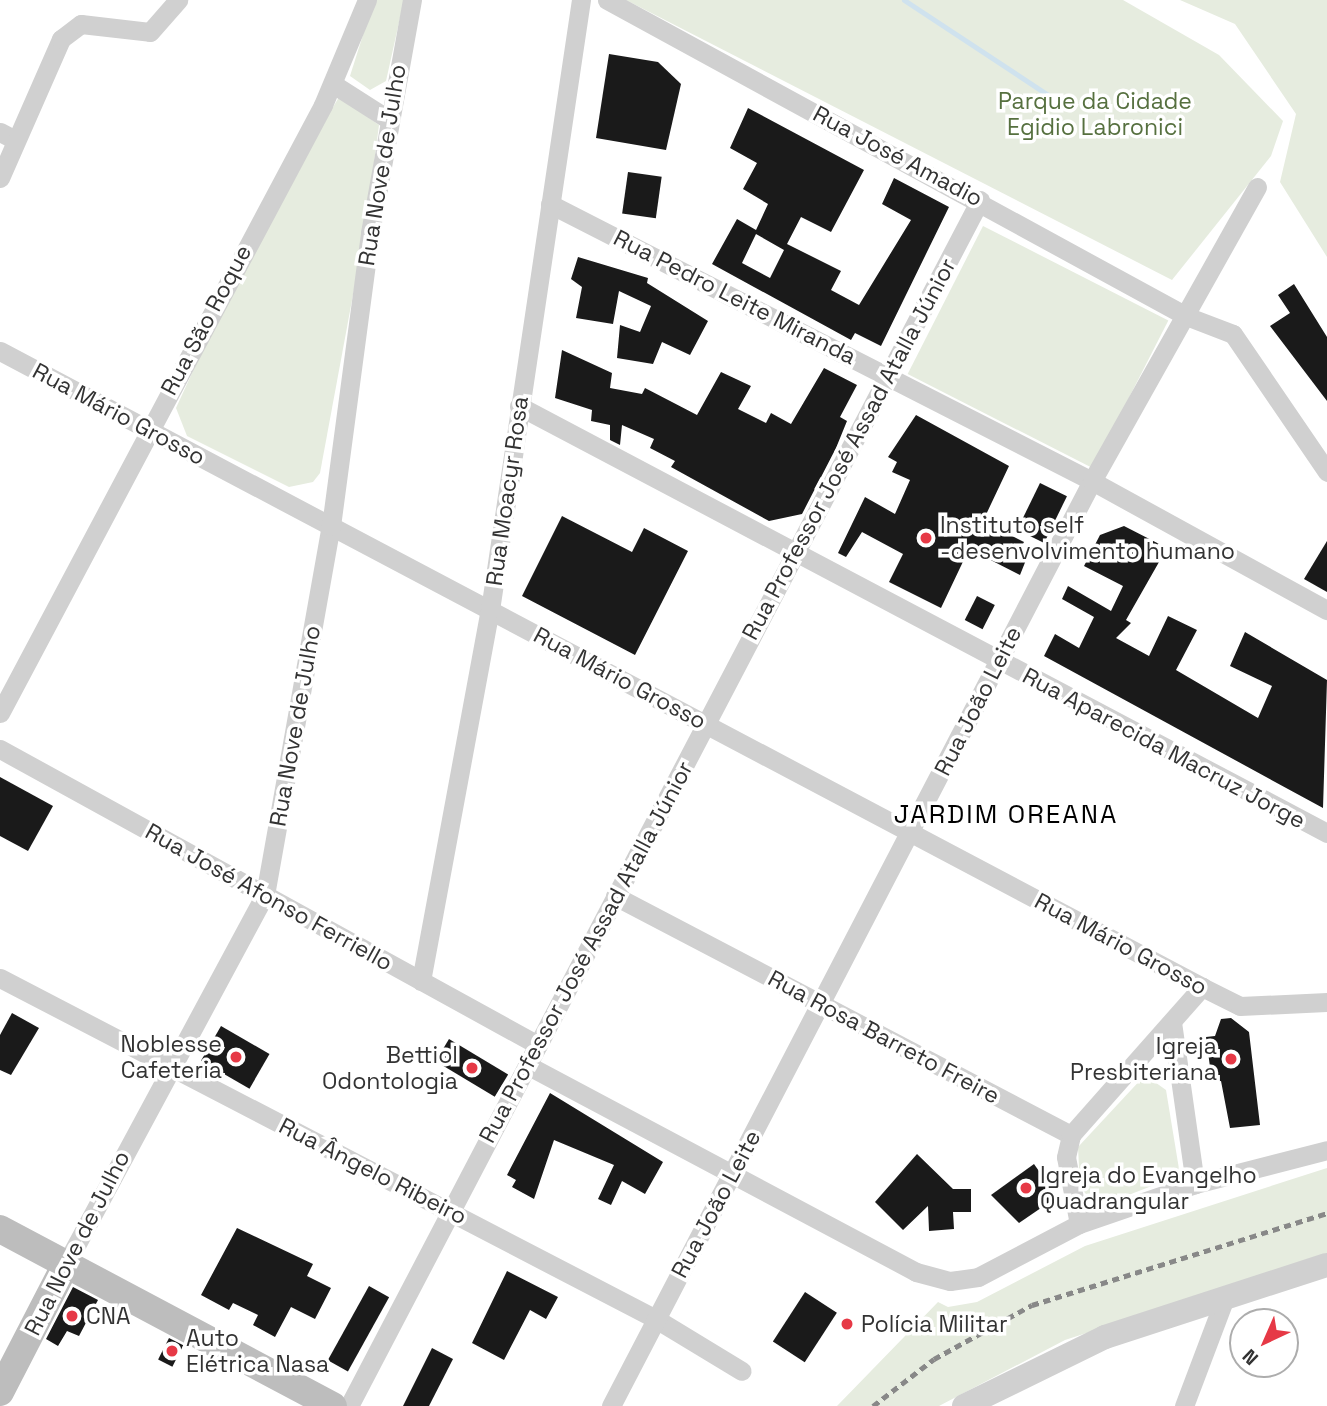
<!DOCTYPE html>
<meta charset="utf-8">
<style>
body{margin:0}
#map{position:relative;width:1327px;height:1406px;overflow:hidden;background:#fff;font-family:"Space Grotesk",sans-serif}
div>[style]{position:absolute}
[style*='--x']{left:calc(var(--x)*1px);top:calc(var(--y)*1px);width:calc(var(--w)*1px);rotate:calc(var(--a)*1deg)}
.green>*{inset:0;background:#e6ecdf;transform-origin:0 0}
.stream>*{height:5px;margin:-2.5px;padding:0 2.5px;transform-origin:2.5px;border-radius:2.5px;background:#cfe2ee}
.building>*{inset:0;background:#1a1a1a;transform-origin:0 0}
.minor>*{height:19px;margin:-9.5px;padding:0 9.5px;transform-origin:9.5px;border-radius:9.5px;background:#d0d0d0}
.tertiary>*{height:24px;margin:-12px;padding:0 12px;transform-origin:12px;border-radius:12px;background:#d0d0d0}
.secondary>*{height:28px;margin:-14px;padding:0 14px;transform-origin:14px;border-radius:14px;background:#bdbdbd}
.rail>*{height:5px;margin-top:-2.5px;transform-origin:0;background:repeating-linear-gradient(90deg,#888 0 7px,transparent 0 12px)}
.dots>*{width:19px;height:19px;translate:-50% -50%;box-sizing:border-box;border:4px solid #fff;border-radius:50%}
span{translate:-50% -50%;white-space:nowrap;text-align:center;line-height:1.15;-webkit-text-stroke:7px #fff;paint-order:stroke}
.park-label{font-size:23px;color:#56703f}
.street-label{font-size:23px;color:#333}
.poi-label{font-size:23px;color:#333}
.left{translate:0 -50%;text-align:left}
.right{translate:-100% -50%;text-align:right}
.quarter-label{font-size:26px;color:#000;letter-spacing:2px}
.north{position:absolute;left:1229px;top:1308px;width:70px;height:70px;box-sizing:border-box;background:#fff;border:2px solid #adadad;border-radius:50%;rotate:224deg;font-size:19px;font-weight:700;line-height:28px;text-align:center;color:#333}
.north::after{content:'';display:block;margin:auto;width:24px;height:32px;background:#e63946;clip-path:polygon(50% 0,100% 100%,50% 72%,0 100%)}
</style>
<div id="map">
<div class="green">
<i style="clip-path:polygon(374px 0,404px 0,386px 81px,370px 90px,350px 76px)"></i>
<i style="clip-path:polygon(626px 0,1123px 0,1219px 55px,1283px 121px,1271px 156px,1172px 280px)"></i>
<i style="clip-path:polygon(1180px 0,1327px 0,1327px 257px,1280px 182px,1296px 114px,1235px 24px)"></i>
<i style="clip-path:polygon(339px 97px,379px 125px,365px 230px,320px 473px,313px 482px,289px 487px,187px 436px,176px 408px,249px 249px)"></i>
<i style="left:983px;top:226px;width:208px;height:166px;rotate:27deg"></i>
<i style="clip-path:polygon(1145px 1075px,1166px 1090px,1180px 1175px,1108px 1203px,1092px 1201px,1080px 1187px,1078px 1147px)"></i>
<i style="clip-path:polygon(1327px 1168px,1327px 1255px,1065px 1340px,939px 1406px,837px 1406px,938px 1302px,948px 1307px,977px 1302px,1085px 1246px)"></i>
</div>
<div class="stream">
<i style="--x:904;--y:0;--w:180;--a:33.4"></i>
</div>
<div class="building">
<i style="clip-path:polygon(609px 54px,658px 62px,681px 84px,666px 150px,596px 138px)"></i>
<i style="clip-path:polygon(evenodd,748px 108px,864px 170px,831px 232px,801px 217px,787px 244px,841px 271px,831px 290px,859px 305px,911px 220px,882px 204px,894px 178px,949px 207px,881px 346px,855px 333px,851px 340px,712px 264px,737px 219px,756px 230px,768px 204px,743px 189px,757px 163px,730px 148px,748px 108px,756px 234px,784px 250px,770px 278px,742px 263px,756px 234px)"></i>
<i style="left:628px;top:172px;width:34px;height:42px;rotate:8deg"></i>
<i style="clip-path:polygon(578px 257px,648px 278px,647px 283px,708px 321px,690px 355px,662px 342px,653px 364px,617px 358px,620px 325px,640px 332px,651px 306px,619px 291px,613px 324px,576px 318px,582px 287px,571px 279px)"></i>
<i style="clip-path:polygon(1294px 284px,1327px 337px,1327px 401px,1270px 326px,1290px 313px,1278px 295px)"></i>
<i style="clip-path:polygon(562px 350px,612px 373px,610px 388px,642px 394px,645px 388px,697px 415px,721px 372px,751px 386px,738px 409px,766px 423px,771px 413px,791px 424px,824px 368px,857px 385px,840px 417px,847px 421px,836px 448px,802px 514px,769px 521px,671px 467px,675px 461px,650px 448px,654px 439px,622px 425px,620px 445px,610px 440px,610px 425px,591px 421px,592px 410px,555px 398px)"></i>
<i style="clip-path:polygon(916px 415px,1009px 466px,983px 521px,1024px 542px,1017px 555px,1026px 560px,1020px 575px,969px 549px,941px 608px,889px 582px,903px 554px,862px 532px,846px 557px,838px 553px,865px 497px,895px 514px,910px 480px,892px 472px,897px 462px,888px 457px)"></i>
<i style="left:1040px;top:483px;width:30px;height:52px;rotate:26deg"></i>
<i style="clip-path:polygon(562px 516px,632px 552px,644px 528px,688px 551px,635px 655px,522px 596px)"></i>
<i style="clip-path:polygon(1124px 526px,1167px 548px,1126px 620px,1131px 623px,1116px 638px,1149px 656px,1168px 616px,1197px 630px,1176px 670px,1258px 718px,1272px 686px,1230px 666px,1245px 632px,1327px 680px,1323px 808px,1044px 656px,1055px 634px,1079px 648px,1094px 617px,1062px 599px,1068px 586px,1111px 611px,1123px 586px,1084px 566px,1100px 535px)"></i>
<i style="clip-path:polygon(1327px 541px,1327px 592px,1304px 579px)"></i>
<i style="left:977px;top:596px;width:20px;height:27px;rotate:27deg"></i>
<i style="clip-path:polygon(0 777px,53px 806px,28px 851px,0 836px)"></i>
<i style="clip-path:polygon(12px 1013px,39px 1028px,11px 1075px,0 1070px,0 1035px)"></i>
<i style="clip-path:polygon(1231px 1018px,1249px 1032px,1260px 1125px,1230px 1128px,1221px 1081px,1212px 1082px,1206px 1037px,1215px 1036px,1221px 1019px)"></i>
<i style="left:221px;top:1026px;width:56px;height:40px;rotate:30deg"></i>
<i style="left:449px;top:1039px;width:69px;height:26px;rotate:31deg"></i>
<i style="clip-path:polygon(550px 1093px,663px 1162px,645px 1194px,622px 1181px,611px 1205px,598px 1199px,614px 1165px,554px 1140px,534px 1199px,512px 1187px,516px 1180px,507px 1175px)"></i>
<i style="clip-path:polygon(917px 1154px,953px 1189px,971px 1189px,971px 1212px,953px 1212px,954px 1229px,929px 1231px,928px 1206px,903px 1230px,875px 1202px)"></i>
<i style="clip-path:polygon(1034px 1164px,1057px 1197px,1019px 1223px,991px 1195px)"></i>
<i style="clip-path:polygon(237px 1228px,313px 1264px,307px 1276px,331px 1288px,315px 1319px,291px 1307px,275px 1337px,253px 1325px,258px 1315px,233px 1303px,229px 1310px,201px 1295px)"></i>
<i style="clip-path:polygon(507px 1271px,558px 1297px,546px 1319px,530px 1310px,504px 1360px,472px 1343px)"></i>
<i style="left:369px;top:1286px;width:23px;height:85px;rotate:29deg"></i>
<i style="clip-path:polygon(73px 1287px,98px 1300px,79px 1336px,67px 1331px,58px 1346px,46px 1339px)"></i>
<i style="left:805px;top:1292px;width:38px;height:59px;rotate:33deg"></i>
<i style="left:169px;top:1338px;width:16px;height:24px;rotate:27deg"></i>
<i style="clip-path:polygon(432px 1348px,453px 1359px,429px 1406px,403px 1406px)"></i>
</div>
<div class="minor">
<i style="--x:607;--y:0;--w:660;--a:28.62"></i>
<i style="--x:1186;--y:316;--w:50;--a:21"></i>
<i style="--x:1233;--y:334;--w:167;--a:55.7"></i>
<i style="--x:333;--y:84;--w:65;--a:32.5"></i>
<i style="--x:0;--y:132;--w:17;--a:28"></i>
<i style="--x:0;--y:178;--w:152;--a:-66.3"></i>
<i style="--x:61;--y:39;--w:25;--a:-37"></i>
<i style="--x:81;--y:24;--w:69;--a:6.6"></i>
<i style="--x:150;--y:32;--w:43;--a:-48.8"></i>
<i style="--x:550;--y:204;--w:609;--a:27.07"></i>
<i style="--x:1092;--y:481;--w:268;--a:28.8"></i>
<i style="--x:0;--y:351;--w:1360;--a:27.88"></i>
<i style="--x:1202;--y:987;--w:42;--a:26.6"></i>
<i style="--x:1240;--y:1006;--w:87;--a:-2.6"></i>
<i style="--x:519;--y:406;--w:914;--a:27.85"></i>
<i style="--x:0;--y:713;--w:688;--a:-62.02"></i>
<i style="--x:323;--y:105;--w:114;--a:-67.3"></i>
<i style="--x:0;--y:749;--w:614;--a:28.82"></i>
<i style="--x:615;--y:896;--w:515;--a:27.66"></i>
<i style="--x:0;--y:978;--w:739;--a:27.47"></i>
<i style="--x:656;--y:1319;--w:100;--a:31.2"></i>
<i style="--x:421;--y:981;--w:377;--a:-79.5"></i>
<i style="--x:490;--y:610;--w:617;--a:-81.52"></i>
<i style="--x:1172;--y:1022;--w:164;--a:81.9"></i>
<i style="--x:527;--y:1065;--w:441;--a:28"></i>
<i style="--x:916;--y:1272;--w:35;--a:15"></i>
<i style="--x:950;--y:1281;--w:28;--a:-8"></i>
<i style="--x:978;--y:1277;--w:114;--a:-27.7"></i>
<i style="--x:1079;--y:1224;--w:123;--a:-19"></i>
<i style="--x:1195;--y:1184;--w:136;--a:-14.4"></i>
<i style="--x:1079;--y:1224;--w:68;--a:-101"></i>
<i style="--x:1066;--y:1157;--w:23;--a:-77"></i>
<i style="--x:1071;--y:1135;--w:198;--a:-48.5"></i>
<i style="--x:66;--y:1264;--w:419;--a:-61.7"></i>
<i style="--x:265;--y:895;--w:375;--a:-79.9"></i>
<i style="--x:331;--y:526;--w:296;--a:-82.4"></i>
<i style="--x:370;--y:233;--w:237;--a:-79.8"></i>
<i style="--x:349;--y:1406;--w:1361;--a:-62.38"></i>
<i style="--x:611;--y:1406;--w:1043;--a:-62.53"></i>
<i style="--x:1092;--y:481;--w:337;--a:-60.7"></i>
<i style="--x:1184;--y:1406;--w:113;--a:-69.3"></i>
</div>
<div class="tertiary">
<i style="--x:964;--y:1406;--w:157;--a:-26.1"></i>
<i style="--x:1105;--y:1337;--w:233;--a:-18"></i>
</div>
<div class="secondary">
<i style="--x:0;--y:1229;--w:377;--a:28"></i>
<i style="--x:0;--y:1392;--w:144;--a:-62.7"></i>
</div>
<div class="rail">
<i style="--x:873;--y:1406;--w:77;--a:-37.6"></i>
<i style="--x:934;--y:1359;--w:112;--a:-28.9"></i>
<i style="--x:1032;--y:1305;--w:309;--a:-17.3"></i>
</div>
<div class="dots">
<i style="left:926px;top:538px;background:#e63946"></i>
<i style="left:236px;top:1057px;background:#e63946"></i>
<i style="left:1231px;top:1059px;background:#e63946"></i>
<i style="left:472px;top:1068px;background:#e63946"></i>
<i style="left:1026px;top:1188px;background:#e63946"></i>
<i style="left:72px;top:1316px;background:#e63946"></i>
<i style="left:847px;top:1324px;background:#e63946"></i>
<i style="left:172px;top:1351px;background:#e63946"></i>
</div>
<div class="park-label">
<span style="left:1095px;top:114px">Parque da Cidade<br>Egidio Labronici</span>
</div>
<div class="street-label">
<span style="left:898px;top:156px;rotate:28deg">Rua José Amadio</span>
<span style="left:382px;top:165px;rotate:-81deg">Rua Nove de Julho</span>
<span style="left:735px;top:297px;rotate:27deg">Rua Pedro Leite Miranda</span>
<span style="left:206px;top:320px;rotate:-62deg">Rua São Roque</span>
<span style="left:119px;top:414px;rotate:28deg">Rua Mário Grosso</span>
<span style="left:849px;top:449px;rotate:-62deg">Rua Professor José Assad Atalla Júnior</span>
<span style="left:507px;top:491px;rotate:-82deg">Rua Moacyr Rosa</span>
<span style="left:620px;top:678px;rotate:28deg">Rua Mário Grosso</span>
<span style="left:978px;top:701px;rotate:-63deg">Rua João Leite</span>
<span style="left:295px;top:726px;rotate:-80deg">Rua Nove de Julho</span>
<span style="left:1164px;top:748px;rotate:28deg">Rua Aparecida Macruz Jorge</span>
<span style="left:269px;top:897px;rotate:29deg">Rua José Afonso Ferriello</span>
<span style="left:1121px;top:944px;rotate:28deg">Rua Mário Grosso</span>
<span style="left:586px;top:952px;rotate:-62deg">Rua Professor José Assad Atalla Júnior</span>
<span style="left:884px;top:1037px;rotate:28deg">Rua Rosa Barreto Freire</span>
<span style="left:373px;top:1171px;rotate:27deg">Rua Ângelo Ribeiro</span>
<span style="left:716px;top:1204px;rotate:-62deg">Rua João Leite</span>
<span style="left:77px;top:1243px;rotate:-63deg">Rua Nove de Julho</span>
</div>
<div class="poi-label">
<span class="left" style="left:940px;top:538px">Instituto self<br>-desenvolvimento humano</span>
<span class="right" style="left:222px;top:1057px">Noblesse<br>Cafeteria</span>
<span class="right" style="left:1217px;top:1059px">Igreja<br>Presbiteriana</span>
<span class="right" style="left:458px;top:1068px">Bettiol<br>Odontologia</span>
<span class="left" style="left:1040px;top:1188px">Igreja do Evangelho<br>Quadrangular</span>
<span class="left" style="left:86px;top:1316px">CNA</span>
<span class="left" style="left:861px;top:1324px">Polícia Militar</span>
<span class="left" style="left:186px;top:1351px">Auto<br>Elétrica Nasa</span>
</div>
<div class="quarter-label">
<span style="left:1006px;top:815px">JARDIM OREANA</span>
</div>
<div class="north">N</div>
</div>
